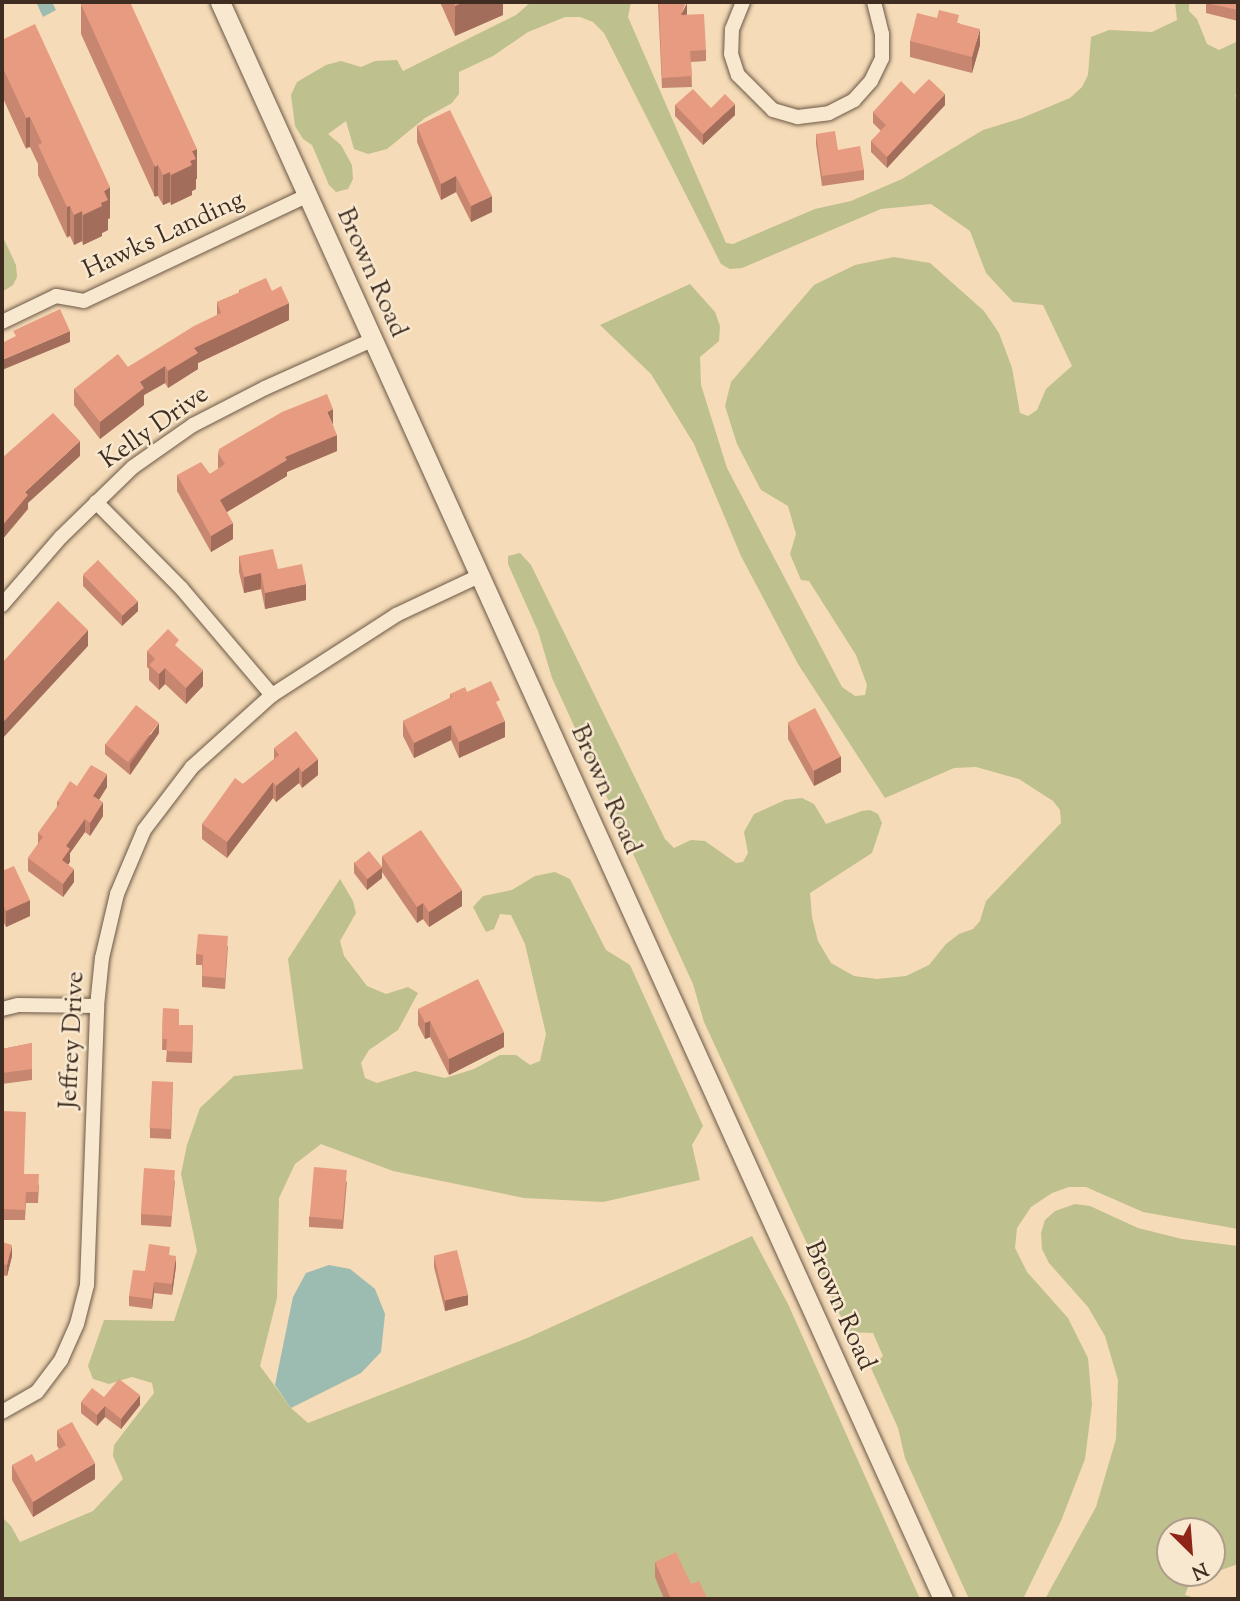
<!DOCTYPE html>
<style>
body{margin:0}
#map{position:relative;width:1240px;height:1601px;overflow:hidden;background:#f5dbb7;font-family:"Sorts Mill Goudy",serif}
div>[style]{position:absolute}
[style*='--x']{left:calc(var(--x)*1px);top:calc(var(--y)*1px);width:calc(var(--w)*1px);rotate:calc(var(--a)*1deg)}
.green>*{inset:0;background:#bec08d}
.water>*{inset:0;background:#9cbbb1}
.roads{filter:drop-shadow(0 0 2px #6c5846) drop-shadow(0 0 2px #6c5846)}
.street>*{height:14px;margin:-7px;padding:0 7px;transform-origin:7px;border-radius:7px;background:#f8e8d0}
.secondary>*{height:19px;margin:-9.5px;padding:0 9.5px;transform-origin:9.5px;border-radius:9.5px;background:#f8e8d0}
.wall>*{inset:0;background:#c78670}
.shaded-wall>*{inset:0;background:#a26d5b;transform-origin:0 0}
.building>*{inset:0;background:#e79c82;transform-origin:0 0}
span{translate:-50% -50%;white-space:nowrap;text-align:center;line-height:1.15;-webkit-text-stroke:5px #f8e8d0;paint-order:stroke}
.street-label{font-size:26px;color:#3f2d21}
.frame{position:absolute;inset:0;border:4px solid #3f2d21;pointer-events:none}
.north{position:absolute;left:1156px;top:1517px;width:70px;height:70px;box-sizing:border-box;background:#f8e8d0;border:2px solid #ae9d8a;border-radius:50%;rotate:155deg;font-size:19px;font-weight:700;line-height:28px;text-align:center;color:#3f2d21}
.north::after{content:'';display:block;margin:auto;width:24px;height:32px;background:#8f2418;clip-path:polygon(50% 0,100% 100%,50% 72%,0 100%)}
</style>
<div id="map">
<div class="green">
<i style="clip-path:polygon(531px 2px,631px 2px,628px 17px,726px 243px,733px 244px,815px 209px,851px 201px,902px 179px,983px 130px,1022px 118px,1070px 98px,1082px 87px,1088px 75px,1091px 37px,1109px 30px,1152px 32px,1177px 20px,1175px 2px,1189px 2px,1189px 11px,1197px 19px,1207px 44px,1219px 50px,1238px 41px,1238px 92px,1235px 95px,1238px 104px,1238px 1229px,1143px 1212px,1086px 1187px,1069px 1187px,1052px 1193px,1031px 1207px,1017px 1228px,1015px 1248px,1027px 1272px,1068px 1318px,1088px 1358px,1092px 1404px,1085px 1459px,1061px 1521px,1023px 1599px,969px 1599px,905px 1458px,898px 1428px,871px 1368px,883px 1356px,873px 1333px,848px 1332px,704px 1022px,693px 984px,552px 678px,538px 631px,508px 564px,508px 556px,520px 553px,531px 565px,665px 839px,674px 848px,691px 840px,705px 841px,736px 863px,743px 862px,748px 853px,744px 832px,754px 814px,785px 800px,802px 798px,814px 804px,826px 824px,862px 811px,870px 810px,878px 814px,882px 823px,872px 853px,810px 893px,812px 917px,818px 941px,831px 963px,854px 976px,877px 979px,906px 976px,929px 965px,946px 944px,959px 934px,973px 929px,980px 921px,986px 901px,1061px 823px,1060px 810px,1053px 801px,1019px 779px,976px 767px,954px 768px,885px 798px,798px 664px,741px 556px,694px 444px,651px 374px,600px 325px,690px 284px,715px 312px,720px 326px,719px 341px,700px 357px,701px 385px,727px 468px,842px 687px,855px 696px,865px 695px,867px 685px,856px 655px,809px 581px,801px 580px,790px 554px,796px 534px,788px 506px,761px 490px,737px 444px,725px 406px,731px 382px,814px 285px,855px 265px,894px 257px,930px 263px,984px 311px,999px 333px,1012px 368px,1020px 413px,1028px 416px,1037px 410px,1046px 389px,1072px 366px,1043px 305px,1013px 302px,986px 273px,970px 231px,931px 204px,881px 209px,742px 268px,730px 269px,721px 264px,604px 33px,593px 22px,580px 17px,565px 17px,528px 32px,493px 56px,459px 72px,459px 94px,452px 103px,425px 118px,387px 149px,368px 154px,354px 149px,346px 121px,328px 134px,341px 145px,352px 165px,353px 179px,348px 189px,336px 192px,329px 185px,312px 145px,303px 139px,295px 126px,291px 95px,297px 82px,326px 65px,341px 61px,361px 67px,375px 61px,397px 60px,403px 71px,516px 15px)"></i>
<i style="clip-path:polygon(2px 235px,16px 265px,17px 277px,13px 285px,2px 292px)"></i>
<i style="clip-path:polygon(555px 872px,570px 879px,606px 950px,630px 965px,703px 1126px,692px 1145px,700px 1180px,603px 1202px,524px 1198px,393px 1171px,321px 1144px,295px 1164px,279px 1198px,277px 1298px,260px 1366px,291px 1408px,308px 1423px,525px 1339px,752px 1236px,788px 1304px,920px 1599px,2px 1599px,2px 1517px,11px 1526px,20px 1542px,93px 1511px,123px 1479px,113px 1456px,114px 1445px,154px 1393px,152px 1383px,132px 1377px,109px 1384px,93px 1379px,88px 1366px,104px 1320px,174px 1321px,197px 1251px,181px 1174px,187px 1145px,200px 1108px,234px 1076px,303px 1069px,288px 959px,340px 879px,353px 901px,356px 913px,340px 941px,344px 956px,367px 986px,386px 994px,408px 987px,418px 993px,398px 1030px,369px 1050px,361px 1063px,365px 1078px,377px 1083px,415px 1071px,445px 1078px,474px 1069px,500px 1055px,516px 1055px,530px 1065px,540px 1061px,546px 1034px,525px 944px,511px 915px,500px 914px,494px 929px,486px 932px,473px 907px,483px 896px,512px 890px,535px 876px)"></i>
<i style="clip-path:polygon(evenodd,1075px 1204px,1090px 1206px,1138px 1228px,1182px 1239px,1238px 1246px,1238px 1564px,1199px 1578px,1188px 1587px,1185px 1595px,1199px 1599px,1045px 1599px,1096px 1507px,1116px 1439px,1118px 1380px,1105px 1336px,1088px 1307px,1049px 1263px,1042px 1249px,1041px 1233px,1045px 1220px,1055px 1211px,1075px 1204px,1212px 1531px,1212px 1573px,1170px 1573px,1170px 1531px,1212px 1531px)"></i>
</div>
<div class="water">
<i style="clip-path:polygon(30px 2px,52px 2px,56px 10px,43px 17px,37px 4px)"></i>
<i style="clip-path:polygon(329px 1265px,350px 1269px,375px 1289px,385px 1314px,381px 1352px,361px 1373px,291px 1408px,275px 1385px,293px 1297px,306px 1273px)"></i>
</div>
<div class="roads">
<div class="street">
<i style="--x:743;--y:2;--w:29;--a:112"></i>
<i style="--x:732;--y:29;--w:25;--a:92"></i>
<i style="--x:731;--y:54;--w:22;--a:72"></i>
<i style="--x:738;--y:75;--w:49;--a:45"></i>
<i style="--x:773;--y:110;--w:26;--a:16"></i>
<i style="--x:798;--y:117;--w:31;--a:-7"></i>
<i style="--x:829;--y:113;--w:28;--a:-27"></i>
<i style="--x:854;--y:100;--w:25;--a:-48"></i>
<i style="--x:871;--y:81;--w:25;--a:-64"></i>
<i style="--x:882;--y:58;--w:24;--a:-90"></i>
<i style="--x:882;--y:34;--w:33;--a:-104"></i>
<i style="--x:2;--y:322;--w:60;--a:-25.7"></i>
<i style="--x:56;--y:296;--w:28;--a:10"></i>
<i style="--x:84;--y:301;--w:246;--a:-25.3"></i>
<i style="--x:96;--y:502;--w:122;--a:45.3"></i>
<i style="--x:182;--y:589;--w:139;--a:49.7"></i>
<i style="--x:2;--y:605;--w:90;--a:-49.1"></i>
<i style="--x:61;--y:537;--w:100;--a:-44.2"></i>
<i style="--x:133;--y:467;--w:73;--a:-35"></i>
<i style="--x:193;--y:425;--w:81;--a:-27.2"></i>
<i style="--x:265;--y:388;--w:117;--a:-24.2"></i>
<i style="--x:2;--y:1009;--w:16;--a:-14"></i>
<i style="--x:18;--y:1005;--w:79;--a:0.7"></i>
<i style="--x:2;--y:1412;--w:40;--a:-29.7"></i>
<i style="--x:37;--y:1392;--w:40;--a:-53"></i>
<i style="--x:61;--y:1360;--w:39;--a:-66"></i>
<i style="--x:77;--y:1324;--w:40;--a:-75.6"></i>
<i style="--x:87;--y:1285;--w:279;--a:-87.9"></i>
<i style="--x:97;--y:1006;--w:48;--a:-84.1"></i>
<i style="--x:102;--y:958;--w:66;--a:-76.8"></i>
<i style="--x:117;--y:894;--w:69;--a:-67.1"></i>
<i style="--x:144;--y:830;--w:79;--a:-52.7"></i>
<i style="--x:192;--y:767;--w:108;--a:-42"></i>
<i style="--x:272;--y:695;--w:148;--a:-32.8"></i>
<i style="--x:396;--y:615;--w:92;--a:-25.2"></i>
</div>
<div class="secondary">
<i style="--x:220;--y:2;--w:1753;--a:65.64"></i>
</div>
</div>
<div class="wall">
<i style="clip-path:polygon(440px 2px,503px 2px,503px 15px,455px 36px)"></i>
<i style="clip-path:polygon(658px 2px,687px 14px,686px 15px,706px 50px,706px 61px,691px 62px,692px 87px,662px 88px)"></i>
<i style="clip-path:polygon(1206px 2px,1238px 2px,1238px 21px,1206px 13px)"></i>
<i style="clip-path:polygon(81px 4px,197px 179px,196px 179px,196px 189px,192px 191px,192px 195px,171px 205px,170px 202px,163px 205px,158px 196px,155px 197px,81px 34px)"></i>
<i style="clip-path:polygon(959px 23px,980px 45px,972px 73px,910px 57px,910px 41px)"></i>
<i style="clip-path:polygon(2px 40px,110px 218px,108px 219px,108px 230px,102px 233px,102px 236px,83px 245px,82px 241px,74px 245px,70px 236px,67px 238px,38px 175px,38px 164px,30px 147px,26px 149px,2px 96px)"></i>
<i style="clip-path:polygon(914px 94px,945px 105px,887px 168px,871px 152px,871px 141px,881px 131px,873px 123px,873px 112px)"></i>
<i style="clip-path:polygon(675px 105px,711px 108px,735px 115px,703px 145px,675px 116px)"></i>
<i style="clip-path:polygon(417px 126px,492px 212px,471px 222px,456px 192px,441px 200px,417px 142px)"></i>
<i style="clip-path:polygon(816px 134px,864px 170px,864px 180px,822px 186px,816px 144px)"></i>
<i style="clip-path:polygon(239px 290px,272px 291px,289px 320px,198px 363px,198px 369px,168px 388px,165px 383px,144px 395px,144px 405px,100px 439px,74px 405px,74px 389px,128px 367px,217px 315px,217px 302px,239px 293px)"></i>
<i style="clip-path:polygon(333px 425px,337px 451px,287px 472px,287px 476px,227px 512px,233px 539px,211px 552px,177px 491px,177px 475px,210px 474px,218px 469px,218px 453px)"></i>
<i style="clip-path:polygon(239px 556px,278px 569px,306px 600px,265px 609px,261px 589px,244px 593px,239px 572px)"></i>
<i style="clip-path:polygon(83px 575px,138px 611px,122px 626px,83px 586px)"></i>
<i style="clip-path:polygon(179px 649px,203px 686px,186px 704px,165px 684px,159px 690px,149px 680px,149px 669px,147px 667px,147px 651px)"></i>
<i style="clip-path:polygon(467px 692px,500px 710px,505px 737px,459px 758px,451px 740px,414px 758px,403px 736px,403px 721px,450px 698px,450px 694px)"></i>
<i style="clip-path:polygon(788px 723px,841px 772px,814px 786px,788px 739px)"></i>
<i style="clip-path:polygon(159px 733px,130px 775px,105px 754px,105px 744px)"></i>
<i style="clip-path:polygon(274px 748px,318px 775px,302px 788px,299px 783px,276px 802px,273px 798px,227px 858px,202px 839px,202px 824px,243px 784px,274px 759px)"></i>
<i style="clip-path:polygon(77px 786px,107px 787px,99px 800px,103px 816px,90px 836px,85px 832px,70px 853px,70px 862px,68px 864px,74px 882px,63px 897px,28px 871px,28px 858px,38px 844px,38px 833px,57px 807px,57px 802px)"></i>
<i style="clip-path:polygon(382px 856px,462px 906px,429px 927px,423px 919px,417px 923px,382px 872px)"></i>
<i style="clip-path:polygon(354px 862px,382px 878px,367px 890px,354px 873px)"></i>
<i style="clip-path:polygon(2px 871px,30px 916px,6px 927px,2px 919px)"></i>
<i style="clip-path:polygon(228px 946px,225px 989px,202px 987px,202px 965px,196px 965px,196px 954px)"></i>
<i style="clip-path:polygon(163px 1008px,179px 1025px,193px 1025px,192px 1063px,166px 1062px,167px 1050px,162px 1050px)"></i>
<i style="clip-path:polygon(418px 1009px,504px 1047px,449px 1075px,430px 1037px,425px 1039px,418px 1025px)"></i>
<i style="clip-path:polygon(32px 1043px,32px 1080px,2px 1084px,2px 1049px)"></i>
<i style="clip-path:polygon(173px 1082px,171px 1139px,150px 1138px,150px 1128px)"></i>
<i style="clip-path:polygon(2px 1111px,24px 1174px,39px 1185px,38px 1203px,26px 1203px,25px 1220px,2px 1220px)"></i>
<i style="clip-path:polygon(175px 1180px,171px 1227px,141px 1225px,141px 1214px)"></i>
<i style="clip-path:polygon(347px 1181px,343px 1229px,309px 1227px,309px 1217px)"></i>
<i style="clip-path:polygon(2px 1242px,12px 1256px,7px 1276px,2px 1275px)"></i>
<i style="clip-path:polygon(170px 1255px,176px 1266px,172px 1295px,154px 1293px,152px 1309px,129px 1306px,129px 1296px,145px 1271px)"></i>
<i style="clip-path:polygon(434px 1256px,468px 1305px,445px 1311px,434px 1267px)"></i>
<i style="clip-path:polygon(81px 1402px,140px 1405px,121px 1429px,105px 1417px,97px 1426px,81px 1413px)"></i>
<i style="clip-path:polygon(57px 1430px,95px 1479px,33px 1517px,12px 1480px,12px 1465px,36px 1462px,59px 1449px,57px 1446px)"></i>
<i style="clip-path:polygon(655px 1562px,691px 1584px,707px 1599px,664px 1599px,655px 1577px)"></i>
</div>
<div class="shaded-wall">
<i style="clip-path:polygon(464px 2px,503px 2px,503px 15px,455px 36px,455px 6px)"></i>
<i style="clip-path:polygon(687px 3px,687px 14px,681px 26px,681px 15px)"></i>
<i style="clip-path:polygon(980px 29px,980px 45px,972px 73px,972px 57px)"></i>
<i style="clip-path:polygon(945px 94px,945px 105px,887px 168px,887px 157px)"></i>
<i style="clip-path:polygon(735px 104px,735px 115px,703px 145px,703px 134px)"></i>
<i style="left:30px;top:117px;width:30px;height:4px;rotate:90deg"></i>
<i style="clip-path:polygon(197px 149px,197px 179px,196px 179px,196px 189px,192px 191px,192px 195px,171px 205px,171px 175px,192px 151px)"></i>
<i style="left:158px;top:165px;width:31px;height:4px;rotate:90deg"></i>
<i style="clip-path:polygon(170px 172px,170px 202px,163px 205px,163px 175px)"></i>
<i style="clip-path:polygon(456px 176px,456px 192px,441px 200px,441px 184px)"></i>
<i style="clip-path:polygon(110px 187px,110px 218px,108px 219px,108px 230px,102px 233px,102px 236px,83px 245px,83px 215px,104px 191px)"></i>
<i style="clip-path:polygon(492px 196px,492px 212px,471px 222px,471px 206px)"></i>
<i style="left:70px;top:206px;width:30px;height:3px;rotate:90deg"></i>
<i style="clip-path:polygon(82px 211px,82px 241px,74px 245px,74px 215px)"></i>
<i style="clip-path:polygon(289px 303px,289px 320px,198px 363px,198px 369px,168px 388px,168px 371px,194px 348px)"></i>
<i style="clip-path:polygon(70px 331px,70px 342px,2px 370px,2px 360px)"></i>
<i style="clip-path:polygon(165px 366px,165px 383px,144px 395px,144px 405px,100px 439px,100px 422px,140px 382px)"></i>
<i style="clip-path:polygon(333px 409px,333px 425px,327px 412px)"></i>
<i style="clip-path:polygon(337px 435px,337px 451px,287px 472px,287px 476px,220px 516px,220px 500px,285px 457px)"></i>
<i style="clip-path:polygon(80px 441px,80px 456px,28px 503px,28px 509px,2px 540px,2px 526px,25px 492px)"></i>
<i style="clip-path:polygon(233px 523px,233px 539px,211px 552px,211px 536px)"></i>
<i style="clip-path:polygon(261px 573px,261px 589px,244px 593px,244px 577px)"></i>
<i style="clip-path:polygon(306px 584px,306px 600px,265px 609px,265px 593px)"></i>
<i style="clip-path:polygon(138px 601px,138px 611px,122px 626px,122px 616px)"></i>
<i style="clip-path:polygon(88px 630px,88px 646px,2px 739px,2px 723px)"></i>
<i style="clip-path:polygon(165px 668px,165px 684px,159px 690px,159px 674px)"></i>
<i style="clip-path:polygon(203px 670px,203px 686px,186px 704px,186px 688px)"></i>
<i style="clip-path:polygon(505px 721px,505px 737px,459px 758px,459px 742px)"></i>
<i style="clip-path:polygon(159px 723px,159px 733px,130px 775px,130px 764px)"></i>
<i style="clip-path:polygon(451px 725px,451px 740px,414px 758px,414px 743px)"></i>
<i style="clip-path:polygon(841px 756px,841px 772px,814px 786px,814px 770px)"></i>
<i style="clip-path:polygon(318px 759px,318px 775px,302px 788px,302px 772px)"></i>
<i style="clip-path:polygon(299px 767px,299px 783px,276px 802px,276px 786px)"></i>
<i style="clip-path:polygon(107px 774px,107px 787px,93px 809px,93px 796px)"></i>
<i style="clip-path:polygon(273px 782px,273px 798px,227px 858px,227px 842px)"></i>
<i style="clip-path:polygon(103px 802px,103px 816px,90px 836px,90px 823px)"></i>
<i style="clip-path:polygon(85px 819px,85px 832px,70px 853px,70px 862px,62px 873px,62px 860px,66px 846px)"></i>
<i style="clip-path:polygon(382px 867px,382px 878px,367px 890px,367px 879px)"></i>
<i style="clip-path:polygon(74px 869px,74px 882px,63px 897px,63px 884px)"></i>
<i style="clip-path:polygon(462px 890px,462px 906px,429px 927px,429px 912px)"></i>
<i style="clip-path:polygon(30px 900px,30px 916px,6px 927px,6px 911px)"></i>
<i style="clip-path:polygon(423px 903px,423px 919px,417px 923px,417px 907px)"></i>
<i style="clip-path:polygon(430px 1021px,430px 1037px,425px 1039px,425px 1023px)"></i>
<i style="clip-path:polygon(504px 1032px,504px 1047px,449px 1075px,449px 1059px)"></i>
<i style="clip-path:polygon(12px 1245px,12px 1256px,7px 1276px,7px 1265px)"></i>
<i style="clip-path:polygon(176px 1256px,176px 1266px,172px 1295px,172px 1284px)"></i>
<i style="clip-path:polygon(154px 1282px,154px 1293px,152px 1309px,152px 1299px)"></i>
<i style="clip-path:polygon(468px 1295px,468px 1305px,445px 1311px,445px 1300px)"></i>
<i style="clip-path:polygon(140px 1395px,140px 1405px,121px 1429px,121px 1419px)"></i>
<i style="clip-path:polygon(105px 1406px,105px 1417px,97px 1426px,97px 1415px)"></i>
<i style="clip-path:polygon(95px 1463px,95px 1479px,33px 1517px,33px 1502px)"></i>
</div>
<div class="building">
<i style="clip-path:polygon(87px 2px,130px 2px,197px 149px,192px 151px,196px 159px,190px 161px,192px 165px,171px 175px,170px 172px,163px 175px,158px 165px,155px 167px,81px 4px)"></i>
<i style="clip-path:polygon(453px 2px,464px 2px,455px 6px)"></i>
<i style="clip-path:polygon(659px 2px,686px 2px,681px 15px,704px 14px,706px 50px,690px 51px,692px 76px,662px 78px)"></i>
<i style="clip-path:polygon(1206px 2px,1238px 2px,1238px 10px,1206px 3px)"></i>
<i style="clip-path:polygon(939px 10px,959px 15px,957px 23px,980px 29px,972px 57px,910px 41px,917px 13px,937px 18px)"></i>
<i style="clip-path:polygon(35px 24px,110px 187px,104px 191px,108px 200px,101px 203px,102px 206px,83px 215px,82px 211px,74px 215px,70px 206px,67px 207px,38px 145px,42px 143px,30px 117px,26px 118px,2px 66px,2px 40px)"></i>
<i style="clip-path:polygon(929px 79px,945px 94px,887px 157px,871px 141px,886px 125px,873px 112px,901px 81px,914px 94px)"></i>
<i style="clip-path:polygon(693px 89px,711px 108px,725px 94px,735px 104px,703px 134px,675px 105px)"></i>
<i style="clip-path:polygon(450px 110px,492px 196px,471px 206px,456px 176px,441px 184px,417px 126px)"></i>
<i style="clip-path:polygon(835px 131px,838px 150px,860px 146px,864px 170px,822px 176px,816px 134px)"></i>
<i style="clip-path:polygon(266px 278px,272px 291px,281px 286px,289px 303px,194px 348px,198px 353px,168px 371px,165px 366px,140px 382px,144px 388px,100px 422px,74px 389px,118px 354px,128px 367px,194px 326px,221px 313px,217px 302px,240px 292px,239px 290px)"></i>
<i style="clip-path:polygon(60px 309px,70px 331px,2px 360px,2px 343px,16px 336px,13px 331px)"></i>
<i style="clip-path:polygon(327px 394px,333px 409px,327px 412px,337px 435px,285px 457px,287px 460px,220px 500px,233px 523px,211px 536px,177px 475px,201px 462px,210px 474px,225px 464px,218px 453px,219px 449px,282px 412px)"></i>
<i style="clip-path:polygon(53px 413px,80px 441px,25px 492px,28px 495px,2px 526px,2px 458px)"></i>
<i style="clip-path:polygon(273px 549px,278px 569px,302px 564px,306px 584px,265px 593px,261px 573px,244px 577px,239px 556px)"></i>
<i style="left:98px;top:560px;width:57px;height:21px;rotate:46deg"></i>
<i style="clip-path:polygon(58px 601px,88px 630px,2px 723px,2px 663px)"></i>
<i style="clip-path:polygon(168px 629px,179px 640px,175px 645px,203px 670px,186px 688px,165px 668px,159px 674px,149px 665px,155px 659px,147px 651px)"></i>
<i style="clip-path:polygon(491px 681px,500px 700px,496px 702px,505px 721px,459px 742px,451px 725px,414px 743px,403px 721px,452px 697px,450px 694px,465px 687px,467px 692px)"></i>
<i style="left:136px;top:705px;width:29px;height:50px;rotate:38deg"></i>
<i style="left:815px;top:708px;width:55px;height:31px;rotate:62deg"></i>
<i style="clip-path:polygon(296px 731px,318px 759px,302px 772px,299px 767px,276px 786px,273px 782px,227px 842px,202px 824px,235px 778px,243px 784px,279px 755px,274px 748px)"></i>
<i style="clip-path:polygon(91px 765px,107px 774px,93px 796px,103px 802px,90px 823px,85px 819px,66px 846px,70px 849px,62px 860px,74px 869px,63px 884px,28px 858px,43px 837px,38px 833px,60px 803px,57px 802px,70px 781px,77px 786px)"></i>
<i style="clip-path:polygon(421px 830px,462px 890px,429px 912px,423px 903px,417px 907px,382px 856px)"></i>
<i style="left:369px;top:851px;width:21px;height:19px;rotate:51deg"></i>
<i style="clip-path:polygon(14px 866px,30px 900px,6px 911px,2px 903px,2px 871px)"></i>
<i style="clip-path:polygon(198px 934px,228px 936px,225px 978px,202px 976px,203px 955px,196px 954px)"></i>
<i style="clip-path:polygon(478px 979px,504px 1032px,449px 1059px,430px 1021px,425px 1023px,418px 1009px)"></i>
<i style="clip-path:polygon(163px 1008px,179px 1009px,179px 1025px,193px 1025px,192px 1052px,166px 1051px,167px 1039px,162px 1039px)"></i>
<i style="clip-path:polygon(32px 1043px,32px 1069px,2px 1073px,2px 1049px)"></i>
<i style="left:152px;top:1081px;width:21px;height:47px;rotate:3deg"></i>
<i style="clip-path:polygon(2px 1111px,26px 1112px,24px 1174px,39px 1174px,38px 1192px,26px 1192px,25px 1210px,2px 1209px)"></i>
<i style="left:314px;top:1167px;width:33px;height:50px;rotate:5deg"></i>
<i style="left:144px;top:1168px;width:31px;height:46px;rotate:4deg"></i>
<i style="clip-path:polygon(2px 1242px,12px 1245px,7px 1265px,2px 1264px)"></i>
<i style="clip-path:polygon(149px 1244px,170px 1247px,169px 1255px,176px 1256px,172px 1284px,154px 1282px,152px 1299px,129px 1296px,133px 1270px,145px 1271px)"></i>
<i style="left:457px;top:1250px;width:46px;height:24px;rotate:76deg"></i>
<i style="clip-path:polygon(119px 1379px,140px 1395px,121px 1419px,105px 1406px,97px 1415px,81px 1402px,92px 1388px,104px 1397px)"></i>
<i style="clip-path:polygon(72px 1422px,95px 1463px,33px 1502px,12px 1465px,32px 1454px,36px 1462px,66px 1445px,57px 1430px)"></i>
<i style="clip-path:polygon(676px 1552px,691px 1584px,699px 1581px,707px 1598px,703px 1599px,671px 1599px,655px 1562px)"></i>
</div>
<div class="street-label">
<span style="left:164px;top:236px;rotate:-25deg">Hawks Landing</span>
<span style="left:371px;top:273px;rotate:66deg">Brown Road</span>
<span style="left:155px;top:428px;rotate:-35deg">Kelly Drive</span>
<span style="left:605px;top:790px;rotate:66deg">Brown Road</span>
<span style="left:73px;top:1040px;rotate:-87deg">Jeffrey Drive</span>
<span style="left:839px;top:1306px;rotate:66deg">Brown Road</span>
</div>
<div class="frame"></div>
<div class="north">N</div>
</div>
